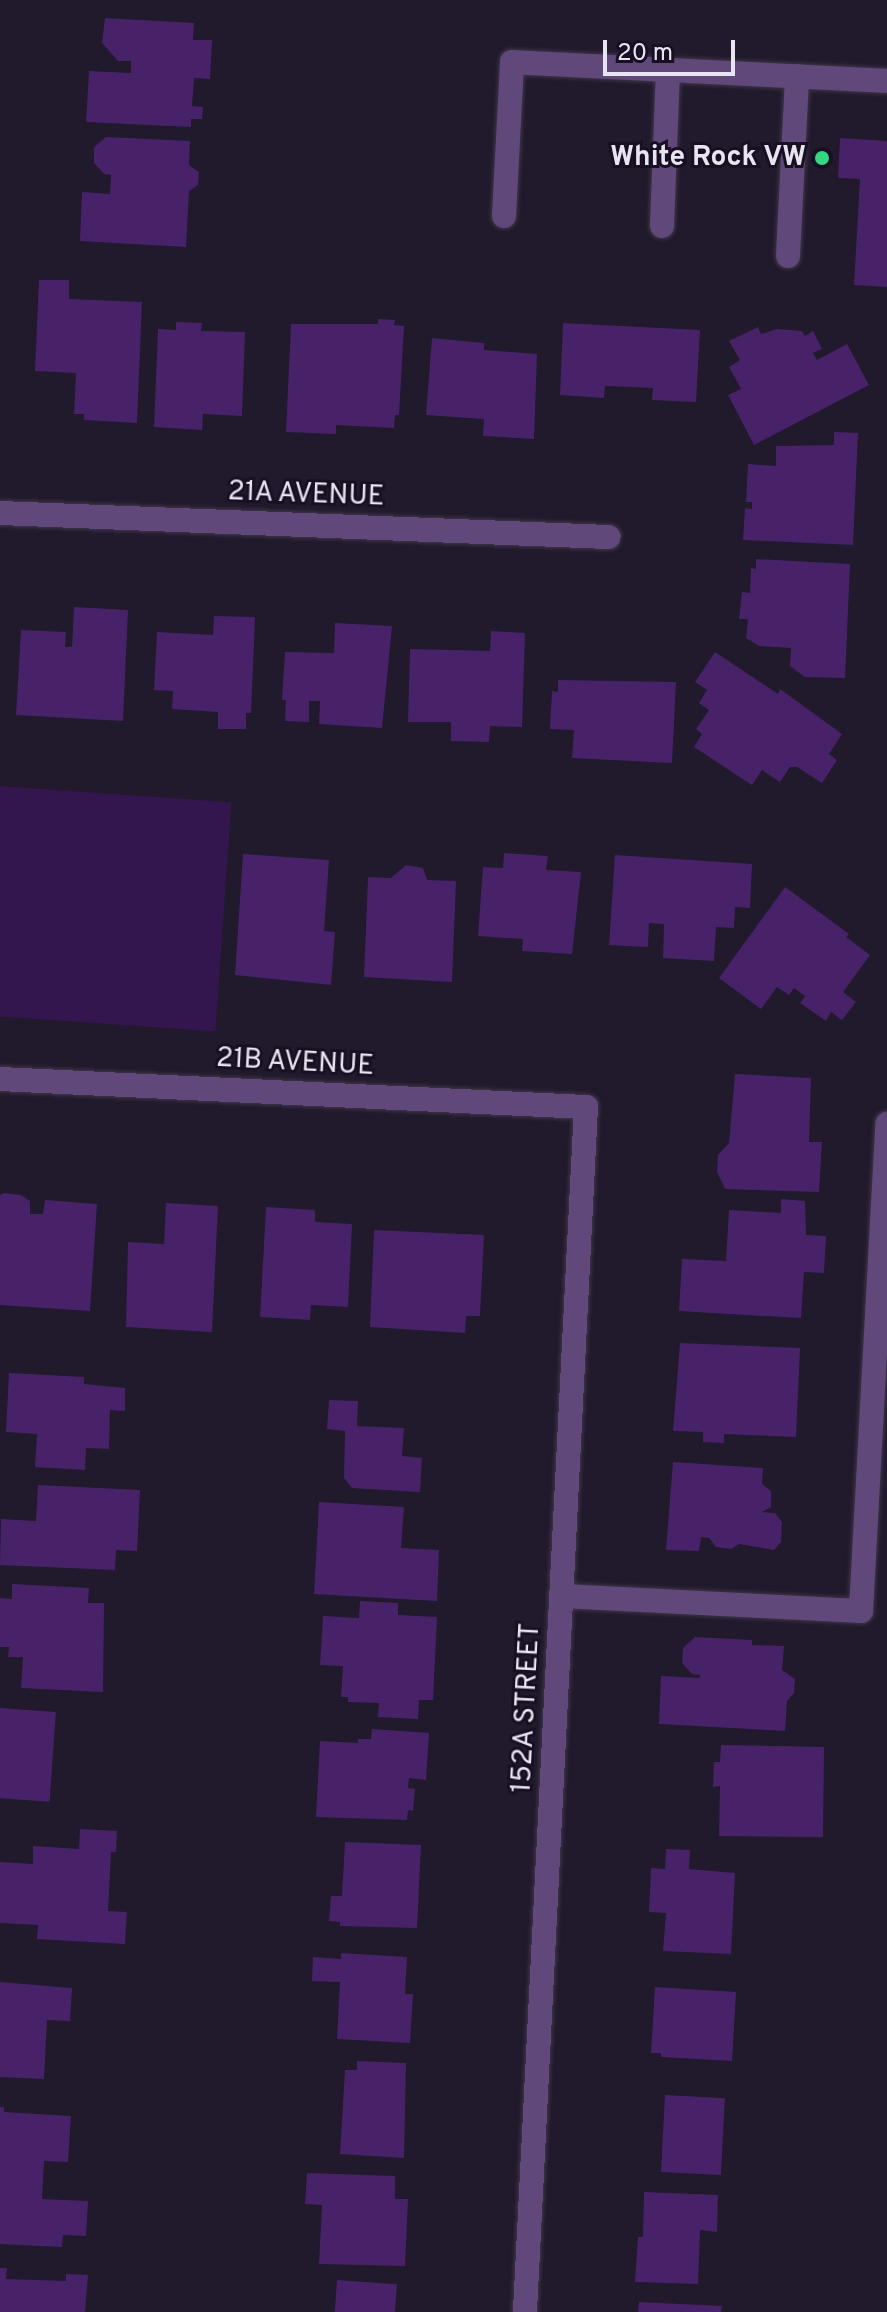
<!DOCTYPE html>
<style>
body{margin:0}
#map{position:relative;width:887px;height:2312px;overflow:hidden;background:#21192c;font-family:Overpass,sans-serif}
div>[style]{position:absolute}
[style*='--x']{left:calc(var(--x)*1px);top:calc(var(--y)*1px);width:calc(var(--w)*1px);rotate:calc(var(--a)*1deg)}
.green>*{inset:0;background:#33164d;transform-origin:0 0}
.building>*{inset:0;background:#472269;transform-origin:0 0}
.roads{filter:drop-shadow(0 0 2px #3d3548) drop-shadow(0 0 2px #3d3548)}
.minor>*{height:24px;margin:-12px;padding:0 12px;transform-origin:12px;border-radius:12px;background:#60497a}
.dots>*{width:22px;height:22px;translate:-50% -50%;box-sizing:border-box;border:4px solid #181022;border-radius:50%}
span{translate:-50% -50%;white-space:nowrap;text-align:center;line-height:1.15;-webkit-text-stroke:6px #181022;paint-order:stroke}
.poi-label{font-size:28px;color:#e9e4f1;font-weight:700}
.right{translate:-100% -50%;text-align:right}
.street-label{font-size:28px;color:#e9e4f1}
.scale{position:absolute;left:603px;top:40px;width:132px;height:36px;box-sizing:border-box;border:4px solid #e9e4f1;border-top:0;padding-left:10px;font-size:24px;line-height:28px;white-space:nowrap;color:#e9e4f1;-webkit-text-stroke:6px #181022;paint-order:stroke}
</style>
<div id="map">
<div class="green">
<i style="left:0;top:786px;width:232px;height:230px;rotate:4deg"></i>
</div>
<div class="building">
<i style="clip-path:polygon(105px 18px,194px 23px,193px 40px,212px 40px,210px 79px,194px 78px,192px 106px,203px 107px,202px 119px,191px 119px,191px 127px,86px 122px,89px 71px,131px 73px,131px 61px,118px 61px,102px 43px)"></i>
<i style="clip-path:polygon(106px 137px,190px 141px,189px 165px,199px 172px,198px 185px,189px 191px,186px 247px,80px 241px,82px 192px,110px 194px,111px 175px,104px 174px,94px 163px,94px 147px)"></i>
<i style="clip-path:polygon(840px 138px,887px 141px,887px 287px,854px 285px,860px 179px,838px 178px)"></i>
<i style="clip-path:polygon(39px 280px,69px 280px,69px 299px,142px 302px,137px 423px,84px 420px,84px 414px,74px 414px,76px 373px,35px 371px)"></i>
<i style="clip-path:polygon(378px 319px,395px 320px,394px 325px,404px 326px,399px 415px,395px 415px,394px 428px,336px 425px,336px 434px,286px 432px,291px 324px,378px 324px)"></i>
<i style="clip-path:polygon(176px 322px,202px 323px,201px 331px,245px 332px,242px 416px,203px 414px,202px 430px,154px 427px,158px 329px,176px 330px)"></i>
<i style="clip-path:polygon(563px 323px,700px 330px,696px 402px,652px 400px,653px 388px,605px 386px,604px 398px,560px 395px)"></i>
<i style="clip-path:polygon(758px 327px,761px 334px,777px 329px,802px 331px,805px 336px,813px 331px,822px 349px,813px 353px,817px 360px,847px 344px,869px 385px,754px 445px,728px 395px,741px 389px,729px 367px,740px 360px,729px 341px)"></i>
<i style="clip-path:polygon(432px 338px,484px 343px,484px 350px,537px 354px,534px 439px,483px 436px,484px 419px,426px 415px)"></i>
<i style="clip-path:polygon(834px 432px,858px 433px,853px 545px,743px 540px,745px 508px,752px 509px,752px 502px,746px 502px,748px 464px,776px 466px,776px 446px,834px 445px)"></i>
<i style="clip-path:polygon(756px 559px,850px 564px,845px 678px,805px 677px,790px 666px,791px 648px,759px 646px,746px 638px,748px 619px,739px 619px,742px 592px,750px 593px,751px 568px,756px 569px)"></i>
<i style="clip-path:polygon(74px 607px,128px 610px,123px 721px,16px 715px,21px 630px,66px 632px,65px 647px,72px 647px)"></i>
<i style="clip-path:polygon(214px 616px,255px 617px,251px 713px,246px 713px,246px 729px,218px 729px,218px 712px,172px 709px,173px 691px,154px 690px,157px 632px,213px 635px)"></i>
<i style="clip-path:polygon(335px 623px,392px 626px,382px 728px,319px 724px,320px 701px,309px 701px,309px 722px,285px 721px,286px 700px,282px 700px,285px 652px,334px 653px)"></i>
<i style="clip-path:polygon(491px 631px,525px 633px,522px 727px,490px 726px,489px 742px,451px 741px,451px 722px,408px 722px,410px 649px,490px 651px)"></i>
<i style="clip-path:polygon(715px 652px,778px 694px,780px 689px,842px 734px,829px 754px,837px 760px,822px 783px,797px 767px,790px 767px,780px 782px,762px 770px,752px 785px,694px 747px,702px 734px,696px 729px,709px 710px,699px 703px,707px 690px,695px 682px)"></i>
<i style="clip-path:polygon(558px 680px,676px 682px,672px 763px,572px 758px,574px 730px,550px 729px,552px 691px,558px 692px)"></i>
<i style="clip-path:polygon(504px 853px,548px 856px,546px 870px,581px 872px,572px 954px,522px 951px,523px 939px,478px 936px,483px 867px,503px 868px)"></i>
<i style="clip-path:polygon(243px 854px,329px 860px,324px 931px,335px 932px,331px 985px,235px 975px)"></i>
<i style="clip-path:polygon(615px 855px,752px 864px,750px 908px,735px 907px,734px 928px,716px 927px,714px 961px,663px 958px,664px 924px,649px 923px,648px 947px,609px 945px)"></i>
<i style="clip-path:polygon(406px 865px,423px 868px,427px 880px,456px 881px,452px 982px,364px 977px,368px 877px,391px 878px)"></i>
<i style="clip-path:polygon(785px 887px,849px 934px,846px 937px,870px 955px,843px 992px,856px 1002px,842px 1020px,831px 1012px,826px 1021px,800px 1003px,805px 996px,794px 988px,789px 995px,777px 987px,761px 1009px,719px 978px)"></i>
<i style="clip-path:polygon(735px 1074px,811px 1078px,809px 1142px,822px 1142px,819px 1192px,725px 1189px,717px 1172px,718px 1155px,729px 1143px)"></i>
<i style="clip-path:polygon(4px 1193px,21px 1195px,30px 1201px,30px 1214px,43px 1214px,45px 1200px,97px 1204px,90px 1311px,0 1305px,0 1195px)"></i>
<i style="clip-path:polygon(781px 1199px,805px 1201px,806px 1235px,826px 1236px,824px 1273px,804px 1272px,801px 1318px,679px 1311px,682px 1259px,726px 1261px,729px 1210px,781px 1213px)"></i>
<i style="clip-path:polygon(166px 1203px,218px 1206px,212px 1332px,126px 1327px,128px 1242px,164px 1244px)"></i>
<i style="clip-path:polygon(266px 1207px,315px 1210px,315px 1222px,352px 1224px,348px 1307px,311px 1305px,310px 1320px,260px 1317px)"></i>
<i style="clip-path:polygon(374px 1230px,484px 1235px,480px 1316px,466px 1316px,465px 1333px,370px 1327px)"></i>
<i style="clip-path:polygon(680px 1343px,800px 1348px,796px 1437px,724px 1434px,724px 1443px,703px 1442px,703px 1432px,673px 1431px)"></i>
<i style="clip-path:polygon(9px 1373px,84px 1377px,84px 1384px,125px 1388px,125px 1411px,110px 1410px,109px 1449px,86px 1448px,85px 1470px,35px 1467px,37px 1434px,6px 1432px)"></i>
<i style="clip-path:polygon(329px 1400px,358px 1401px,357px 1426px,404px 1428px,402px 1456px,422px 1458px,420px 1492px,352px 1488px,344px 1478px,345px 1431px,327px 1429px)"></i>
<i style="clip-path:polygon(673px 1462px,763px 1468px,762px 1484px,771px 1491px,771px 1507px,762px 1512px,775px 1513px,782px 1522px,781px 1542px,774px 1550px,739px 1544px,731px 1549px,716px 1547px,709px 1538px,701px 1537px,699px 1551px,666px 1550px)"></i>
<i style="clip-path:polygon(38px 1485px,140px 1490px,137px 1551px,116px 1550px,115px 1570px,0 1565px,1px 1519px,36px 1521px)"></i>
<i style="clip-path:polygon(319px 1502px,404px 1507px,401px 1548px,439px 1550px,437px 1601px,314px 1594px)"></i>
<i style="clip-path:polygon(12px 1584px,89px 1588px,88px 1603px,104px 1603px,103px 1692px,21px 1688px,23px 1657px,8px 1657px,9px 1647px,0 1647px,0 1598px,12px 1599px)"></i>
<i style="clip-path:polygon(360px 1601px,398px 1603px,398px 1615px,437px 1617px,433px 1700px,419px 1700px,418px 1719px,378px 1717px,379px 1703px,348px 1702px,348px 1697px,341px 1697px,343px 1666px,320px 1665px,323px 1616px,359px 1618px)"></i>
<i style="clip-path:polygon(695px 1637px,752px 1640px,752px 1645px,784px 1646px,782px 1670px,795px 1679px,794px 1693px,787px 1701px,785px 1731px,659px 1724px,661px 1676px,700px 1678px,700px 1675px,692px 1674px,682px 1663px,683px 1648px)"></i>
<i style="left:0;top:1708px;width:56px;height:90px;rotate:4deg"></i>
<i style="clip-path:polygon(372px 1729px,429px 1733px,426px 1780px,409px 1778px,408px 1788px,415px 1789px,413px 1811px,408px 1810px,407px 1820px,316px 1817px,320px 1741px,358px 1743px,358px 1739px,371px 1739px)"></i>
<i style="clip-path:polygon(721px 1745px,824px 1747px,823px 1837px,719px 1836px,720px 1786px,713px 1787px,714px 1762px,720px 1762px)"></i>
<i style="clip-path:polygon(80px 1829px,117px 1831px,116px 1852px,111px 1852px,108px 1911px,127px 1912px,125px 1944px,37px 1939px,38px 1925px,0 1923px,0 1862px,33px 1864px,33px 1846px,79px 1849px)"></i>
<i style="clip-path:polygon(345px 1842px,421px 1845px,417px 1928px,340px 1926px,340px 1922px,329px 1921px,331px 1896px,342px 1896px)"></i>
<i style="clip-path:polygon(666px 1849px,690px 1850px,689px 1869px,735px 1873px,731px 1954px,663px 1951px,666px 1913px,649px 1912px,651px 1868px,665px 1869px)"></i>
<i style="clip-path:polygon(341px 1953px,407px 1957px,405px 1994px,413px 1994px,410px 2043px,337px 2039px,340px 1982px,312px 1981px,313px 1957px,341px 1959px)"></i>
<i style="clip-path:polygon(0 1982px,72px 1988px,70px 2021px,47px 2020px,44px 2079px,0 2077px)"></i>
<i style="clip-path:polygon(655px 1987px,736px 1992px,732px 2061px,661px 2057px,661px 2053px,651px 2053px)"></i>
<i style="clip-path:polygon(357px 2061px,406px 2063px,404px 2158px,340px 2154px,345px 2070px,357px 2070px)"></i>
<i style="left:665px;top:2095px;width:60px;height:77px;rotate:3deg"></i>
<i style="clip-path:polygon(0 2107px,4px 2107px,4px 2112px,71px 2116px,68px 2162px,44px 2161px,42px 2199px,88px 2201px,86px 2236px,63px 2235px,62px 2247px,0 2244px)"></i>
<i style="clip-path:polygon(307px 2173px,395px 2176px,395px 2199px,408px 2199px,405px 2266px,319px 2264px,322px 2205px,305px 2204px)"></i>
<i style="clip-path:polygon(644px 2192px,718px 2195px,717px 2232px,700px 2230px,698px 2284px,635px 2282px,638px 2237px,643px 2237px)"></i>
<i style="clip-path:polygon(0 2268px,7px 2268px,6px 2279px,66px 2281px,66px 2274px,88px 2275px,85px 2312px,0 2312px)"></i>
<i style="left:337px;top:2280px;width:60px;height:32px;rotate:4deg"></i>
<i style="clip-path:polygon(639px 2302px,722px 2306px,721px 2312px,638px 2312px)"></i>
</div>
<div class="roads">
<div class="minor">
<i style="--x:504;--y:216;--w:154;--a:-87"></i>
<i style="--x:512;--y:62;--w:375;--a:2.9"></i>
<i style="--x:662;--y:226;--w:156;--a:-87.8"></i>
<i style="--x:788;--y:256;--w:180;--a:-87.1"></i>
<i style="--x:0;--y:513;--w:609;--a:2.26"></i>
<i style="--x:0;--y:1079;--w:587;--a:2.74"></i>
<i style="--x:586;--y:1107;--w:1207;--a:92.9"></i>
<i style="--x:564;--y:1596;--w:297;--a:2.9"></i>
<i style="--x:861;--y:1611;--w:488;--a:-86.9"></i>
</div>
</div>
<div class="dots">
<i style="left:822px;top:158px;background:#33d882"></i>
</div>
<div class="poi-label">
<span class="right" style="left:806px;top:158px">White Rock VW</span>
</div>
<div class="street-label">
<span style="left:306px;top:495px;rotate:2deg">21A AVENUE</span>
<span style="left:295px;top:1063px;rotate:3deg">21B AVENUE</span>
<span style="left:527px;top:1708px;rotate:-87deg">152A STREET</span>
</div>
<div class="scale">20 m</div>
</div>
